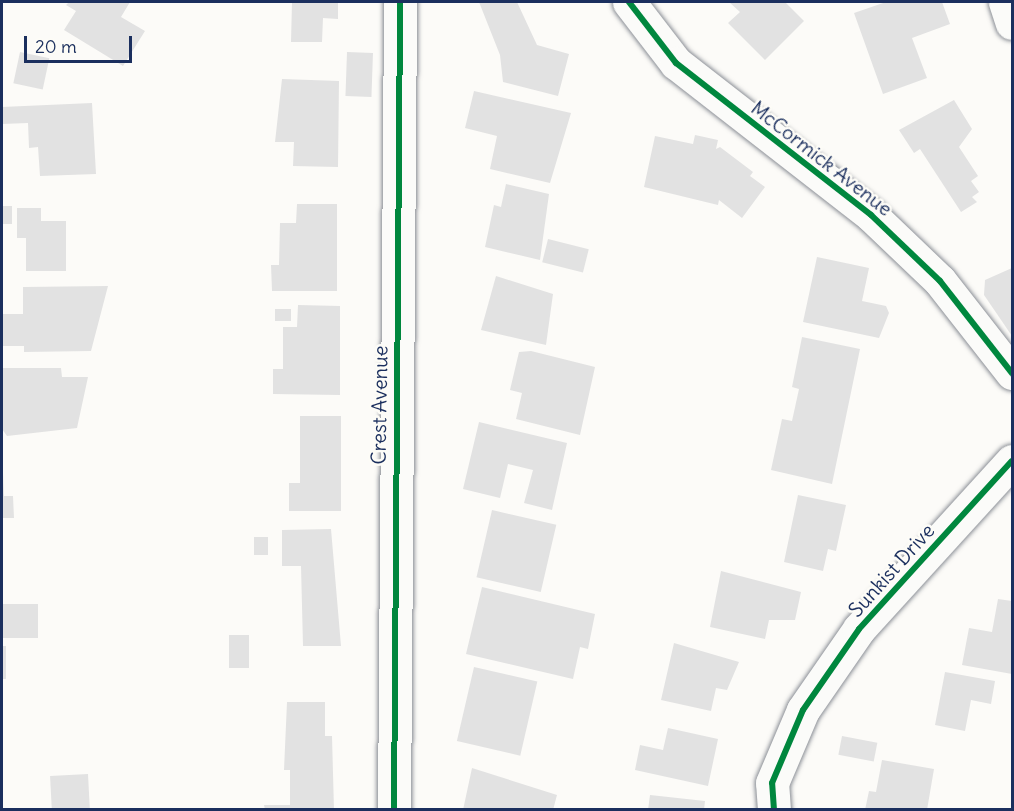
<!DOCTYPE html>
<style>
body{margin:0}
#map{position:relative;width:1014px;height:811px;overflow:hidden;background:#fcfbf8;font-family:Delius,sans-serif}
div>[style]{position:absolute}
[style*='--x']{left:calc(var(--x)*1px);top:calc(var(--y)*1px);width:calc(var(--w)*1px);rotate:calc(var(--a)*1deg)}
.building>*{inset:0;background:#e2e2e2;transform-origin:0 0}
.roads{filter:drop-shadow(0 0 2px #8c9097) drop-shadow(0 0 2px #8c9097)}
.minor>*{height:33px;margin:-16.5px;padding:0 16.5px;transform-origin:16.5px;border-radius:16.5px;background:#fbfbf9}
.cycleway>*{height:6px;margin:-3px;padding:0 3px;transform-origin:3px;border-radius:3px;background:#00873e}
span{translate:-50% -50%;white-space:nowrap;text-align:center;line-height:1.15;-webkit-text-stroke:5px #fdfcf7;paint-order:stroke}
.street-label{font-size:20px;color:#1b2f5e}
.frame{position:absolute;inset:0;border:3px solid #1b2f5e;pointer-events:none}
.scale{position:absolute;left:24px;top:36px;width:108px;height:27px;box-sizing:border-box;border:3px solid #1b2f5e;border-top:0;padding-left:8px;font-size:18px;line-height:21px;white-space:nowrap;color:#1b2f5e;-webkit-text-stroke:4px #fdfcf7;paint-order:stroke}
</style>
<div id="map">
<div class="building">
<i style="clip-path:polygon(69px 2px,130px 2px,121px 17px,145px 31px,123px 66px,64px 30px,76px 11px,66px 5px)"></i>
<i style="clip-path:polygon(292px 2px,338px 2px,338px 19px,323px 18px,322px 42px,291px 42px)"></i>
<i style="clip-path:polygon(479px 2px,517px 2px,537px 45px,569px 54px,558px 96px,503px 82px,500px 55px)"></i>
<i style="clip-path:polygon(729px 2px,785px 2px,804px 21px,765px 60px,728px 23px,740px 12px)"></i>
<i style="clip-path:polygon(886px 2px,942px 2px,950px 24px,912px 38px,927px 78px,883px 94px,854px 13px)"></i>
<i style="left:20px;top:52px;width:30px;height:32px;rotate:12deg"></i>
<i style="left:347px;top:52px;width:26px;height:44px;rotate:2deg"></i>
<i style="clip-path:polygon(282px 79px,339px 81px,338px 167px,293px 166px,294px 142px,275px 142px)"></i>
<i style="clip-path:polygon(474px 91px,571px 113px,550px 183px,490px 169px,497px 136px,465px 128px)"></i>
<i style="clip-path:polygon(954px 100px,972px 129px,959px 147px,978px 176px,971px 181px,979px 192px,972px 197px,977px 202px,961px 212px,920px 149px,914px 153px,899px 130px)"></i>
<i style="clip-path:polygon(92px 103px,96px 174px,40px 176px,38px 147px,29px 148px,28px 123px,2px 124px,2px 107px)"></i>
<i style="clip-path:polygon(695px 135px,718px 140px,716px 149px,720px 147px,753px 172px,750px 176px,765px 187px,742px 218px,719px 200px,718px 205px,644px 187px,655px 136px,693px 144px)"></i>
<i style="clip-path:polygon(506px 184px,549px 194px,540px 260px,485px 247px,494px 205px,501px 207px)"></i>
<i style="clip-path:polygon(297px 204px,337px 204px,337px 291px,272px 291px,271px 265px,279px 265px,280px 223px,296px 223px)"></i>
<i style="left:2px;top:206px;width:10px;height:18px"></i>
<i style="clip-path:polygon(17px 208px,41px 208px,41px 221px,66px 221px,66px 271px,26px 271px,26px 238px,17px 238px)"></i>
<i style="left:548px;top:239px;width:42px;height:24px;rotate:14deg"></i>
<i style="clip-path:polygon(817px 257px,869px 268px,862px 301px,886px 306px,889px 313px,879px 338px,803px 322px)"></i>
<i style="clip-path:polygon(1012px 268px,1012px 336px,984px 295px,985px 280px)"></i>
<i style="clip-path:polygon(496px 276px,553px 294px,546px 345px,481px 330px)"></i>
<i style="clip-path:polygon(108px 286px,91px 351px,24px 352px,24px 346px,2px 346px,2px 314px,23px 314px,23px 287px)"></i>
<i style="clip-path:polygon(298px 305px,340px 306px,340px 395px,273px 394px,273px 369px,283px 369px,283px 327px,297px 327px)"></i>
<i style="left:275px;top:309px;width:16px;height:12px"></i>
<i style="clip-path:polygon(802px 337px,860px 349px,832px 484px,771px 470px,782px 419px,792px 421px,799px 389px,792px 387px)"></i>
<i style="clip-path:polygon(531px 351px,595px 367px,580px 435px,516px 419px,522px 393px,510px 390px,519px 352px)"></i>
<i style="clip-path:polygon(2px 368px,61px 368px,62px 377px,88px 377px,77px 428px,7px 436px,2px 429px)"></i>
<i style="clip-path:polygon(300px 416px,341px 416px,341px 511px,289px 511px,289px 483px,300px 483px)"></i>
<i style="clip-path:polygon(479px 422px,567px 443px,552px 510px,524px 503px,533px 470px,508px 464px,500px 498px,463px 489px)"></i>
<i style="clip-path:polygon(2px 449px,4px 496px,13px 496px,14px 518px,2px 518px)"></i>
<i style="clip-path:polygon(798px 495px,846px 505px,836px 551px,828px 549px,823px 571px,784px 562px)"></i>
<i style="left:492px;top:510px;width:66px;height:69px;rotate:13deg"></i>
<i style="clip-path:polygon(331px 529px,341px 646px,303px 646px,301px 566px,282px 566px,282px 530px)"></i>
<i style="left:254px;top:537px;width:14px;height:18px"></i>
<i style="clip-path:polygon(721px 571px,801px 592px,795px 620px,769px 620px,765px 639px,710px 627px)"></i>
<i style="clip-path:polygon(482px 587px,595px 614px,588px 649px,580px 647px,573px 679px,466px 654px)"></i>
<i style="clip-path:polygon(998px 599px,1012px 601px,1012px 674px,962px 665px,969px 628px,992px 632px)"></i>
<i style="left:3px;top:604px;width:35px;height:34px"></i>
<i style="left:229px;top:635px;width:20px;height:33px"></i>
<i style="clip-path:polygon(674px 643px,739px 662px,727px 690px,716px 688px,711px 711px,661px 700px)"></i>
<i style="left:2px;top:646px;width:4px;height:33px"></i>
<i style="left:474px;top:667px;width:65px;height:76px;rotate:13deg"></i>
<i style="clip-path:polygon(945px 672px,995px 681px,991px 704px,971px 700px,965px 731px,935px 725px)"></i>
<i style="clip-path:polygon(287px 702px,325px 702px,325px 736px,332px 736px,334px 810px,265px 810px,264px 805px,290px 805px,290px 770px,284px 770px)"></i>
<i style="clip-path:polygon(668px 728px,718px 739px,708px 786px,635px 770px,640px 745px,663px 750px)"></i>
<i style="left:842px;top:736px;width:36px;height:19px;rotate:11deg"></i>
<i style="clip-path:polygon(882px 760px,934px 769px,927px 810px,865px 810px,869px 791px,876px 792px)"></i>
<i style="clip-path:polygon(472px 768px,557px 795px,553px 810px,463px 810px)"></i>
<i style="left:88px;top:774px;width:36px;height:38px;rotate:87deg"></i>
<i style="clip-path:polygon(650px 795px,705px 801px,704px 810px,648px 810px)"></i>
</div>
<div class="roads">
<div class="minor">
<i style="--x:629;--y:2;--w:77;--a:52.4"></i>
<i style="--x:676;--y:63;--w:247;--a:37.9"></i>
<i style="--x:871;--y:215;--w:95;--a:43.7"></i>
<i style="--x:940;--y:281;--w:117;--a:52"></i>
<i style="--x:1005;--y:2;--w:22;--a:72"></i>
<i style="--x:394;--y:810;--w:808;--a:-89.57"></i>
<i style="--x:774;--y:810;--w:27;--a:-94"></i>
<i style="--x:772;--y:783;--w:79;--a:-67"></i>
<i style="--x:803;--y:710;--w:98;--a:-55.3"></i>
<i style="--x:859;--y:629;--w:227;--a:-47.7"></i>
</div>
</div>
<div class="cycleway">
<i style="--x:629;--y:2;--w:77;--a:52.4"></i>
<i style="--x:676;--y:63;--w:247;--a:37.9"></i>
<i style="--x:871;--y:215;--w:95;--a:43.7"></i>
<i style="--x:940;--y:281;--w:117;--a:52"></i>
<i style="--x:394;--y:810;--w:808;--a:-89.57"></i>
<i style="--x:774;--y:810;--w:27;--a:-94"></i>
<i style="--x:772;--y:783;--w:79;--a:-67"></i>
<i style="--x:803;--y:710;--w:98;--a:-55.3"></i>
<i style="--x:859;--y:629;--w:227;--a:-47.7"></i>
</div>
<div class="street-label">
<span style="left:822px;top:158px;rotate:38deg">McCormick Avenue</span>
<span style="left:379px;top:405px;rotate:-89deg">Crest Avenue</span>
<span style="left:891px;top:570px;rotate:-48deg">Sunkist Drive</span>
</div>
<div class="frame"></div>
<div class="scale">20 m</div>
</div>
